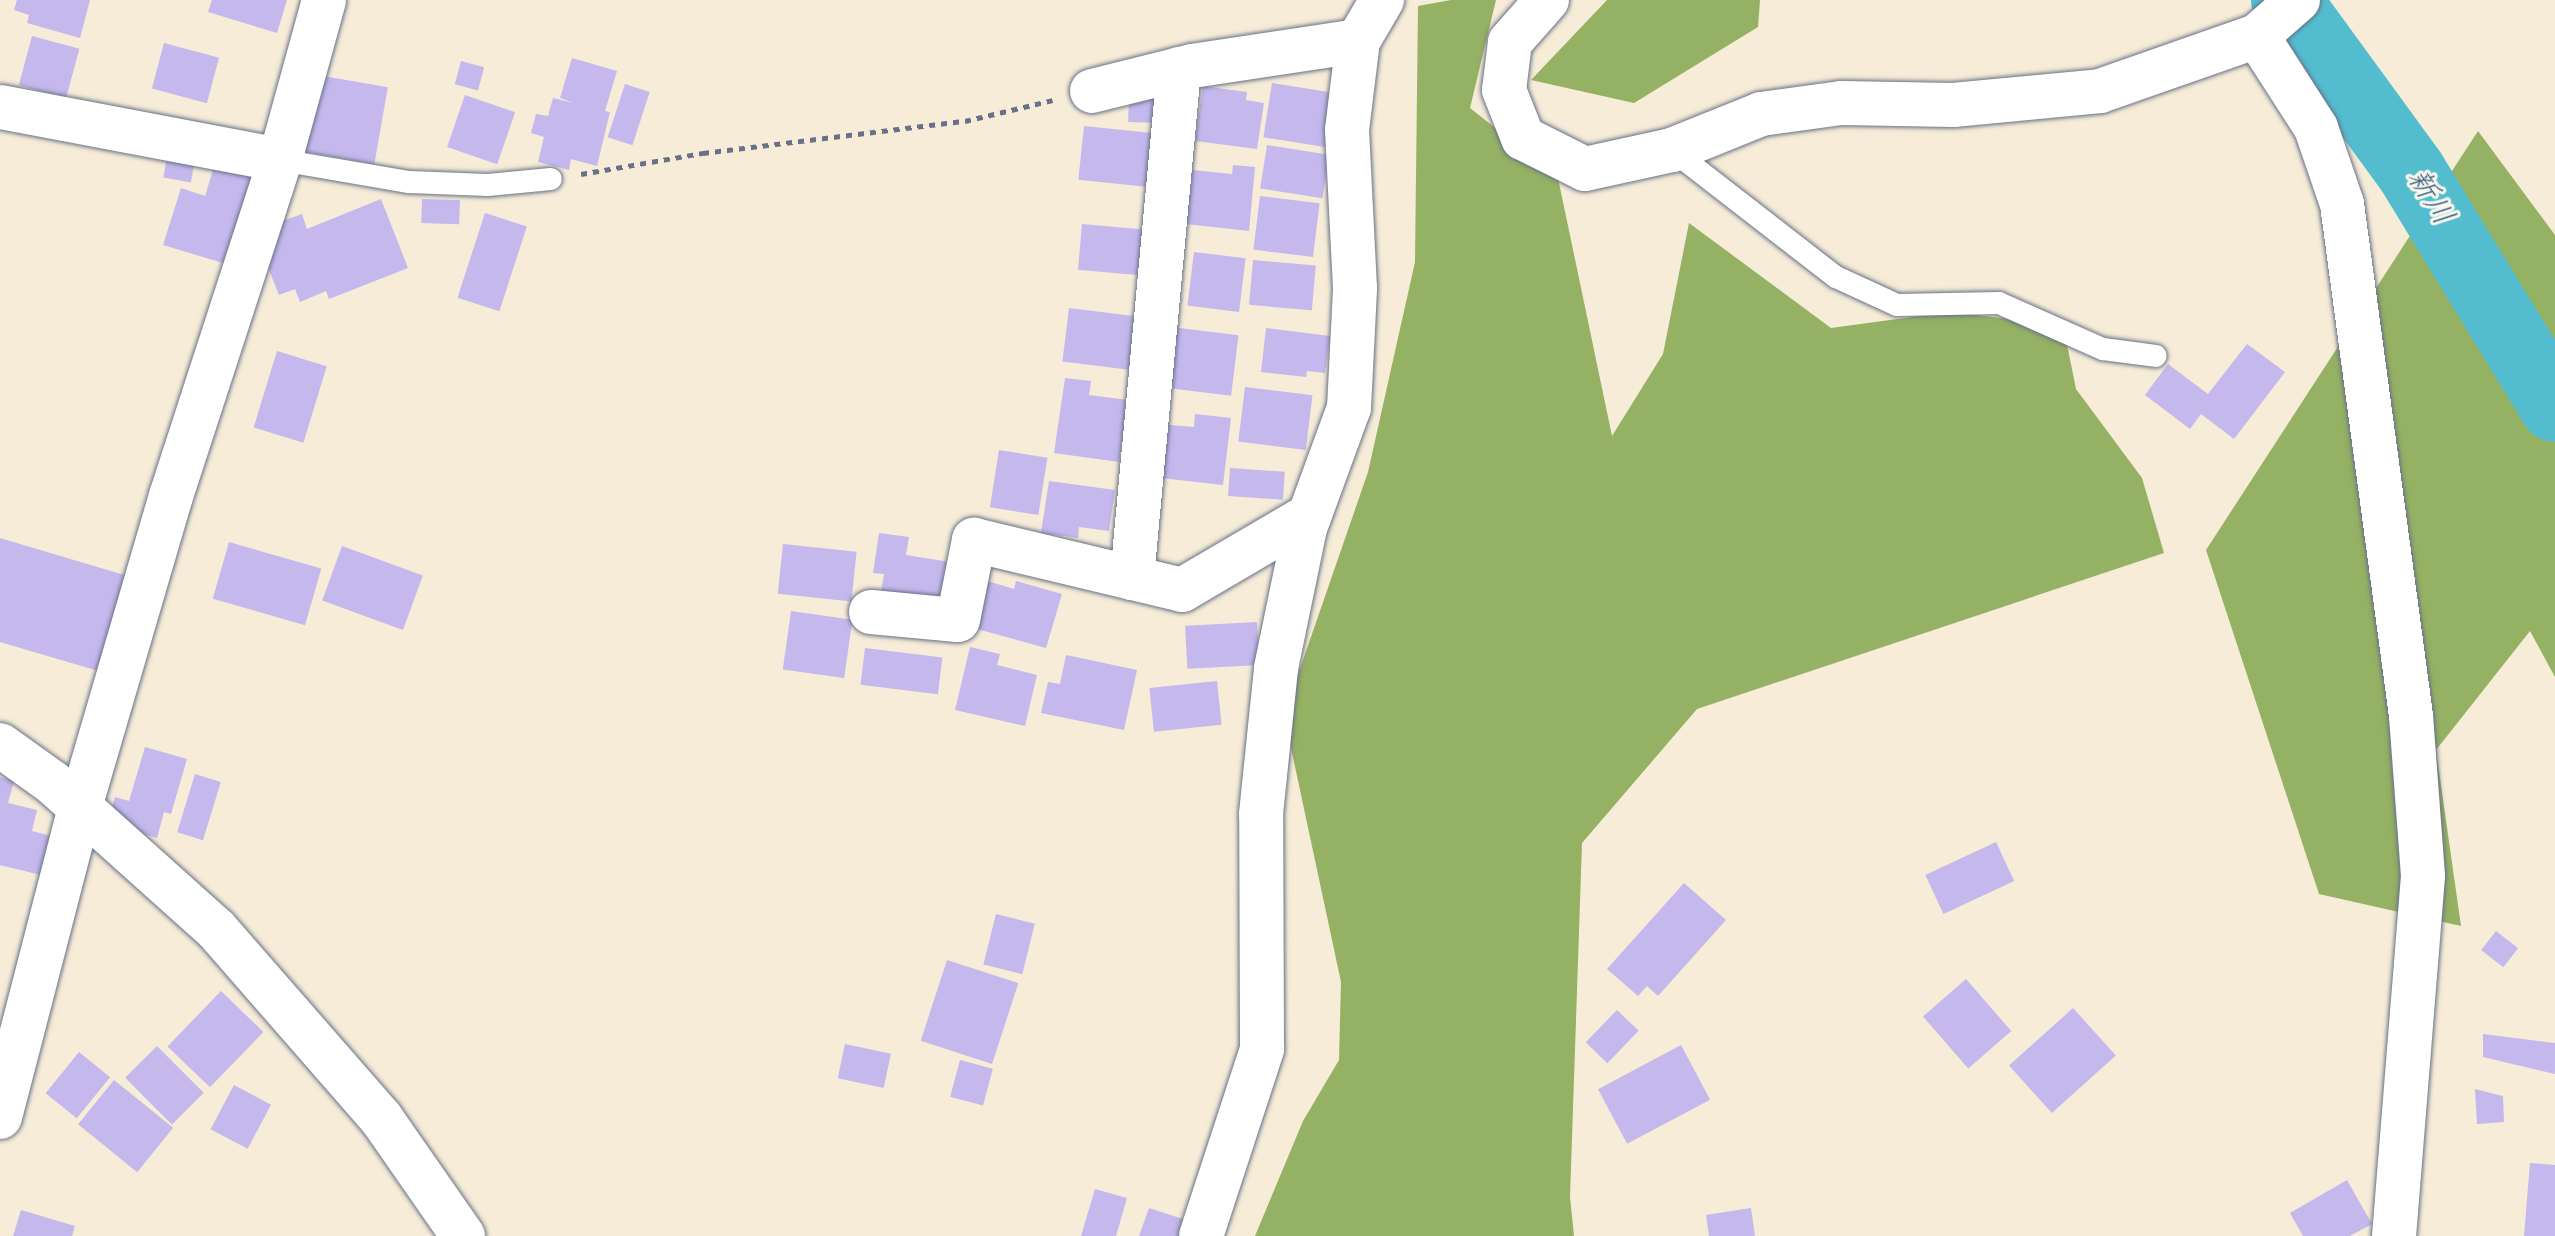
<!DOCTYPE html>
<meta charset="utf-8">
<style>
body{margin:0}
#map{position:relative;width:2555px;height:1236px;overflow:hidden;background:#f6ecd7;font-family:"Gochi Hand","Klee One",sans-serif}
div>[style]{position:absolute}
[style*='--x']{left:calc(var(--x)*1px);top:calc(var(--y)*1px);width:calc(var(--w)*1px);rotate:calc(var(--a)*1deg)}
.forest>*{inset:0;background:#95b163}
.river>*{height:70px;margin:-35px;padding:0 35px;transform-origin:35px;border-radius:35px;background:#53bdcf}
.building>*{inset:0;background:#c5b8ed;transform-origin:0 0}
.path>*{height:5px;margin-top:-2.5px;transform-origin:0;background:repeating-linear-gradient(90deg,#687188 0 6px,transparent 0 12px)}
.roads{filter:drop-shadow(0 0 2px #687188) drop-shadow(0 0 2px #687188)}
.lane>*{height:22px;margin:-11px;padding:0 11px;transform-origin:11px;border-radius:11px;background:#fff}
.street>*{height:44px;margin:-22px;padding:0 22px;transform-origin:22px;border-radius:22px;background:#fff}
span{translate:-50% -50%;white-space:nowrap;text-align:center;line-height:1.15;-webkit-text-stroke:6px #fbf7ec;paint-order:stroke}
.water-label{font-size:30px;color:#2c5a80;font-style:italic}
</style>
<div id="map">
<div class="forest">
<i style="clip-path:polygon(1451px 0,1496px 0,1470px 108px,1558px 178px,1612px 436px,1663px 354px,1689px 223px,1831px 328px,1949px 312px,2063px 325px,2076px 389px,2142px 478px,2164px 553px,1697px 709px,1582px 843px,1570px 1197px,1574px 1236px,1255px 1236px,1303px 1121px,1339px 1060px,1341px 982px,1284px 715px,1368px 472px,1415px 262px,1418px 6px)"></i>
<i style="clip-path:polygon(1607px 0,1760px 0,1758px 27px,1634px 103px,1531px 80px)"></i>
<i style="clip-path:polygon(2478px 131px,2555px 235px,2555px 677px,2530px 631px,2436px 750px,2461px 926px,2319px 894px,2206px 550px)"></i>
</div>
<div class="river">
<i style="--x:2286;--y:0;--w:214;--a:53.9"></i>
<i style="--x:2412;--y:173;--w:274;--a:58.6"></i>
</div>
<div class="building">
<i style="clip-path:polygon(17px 0,90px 0,80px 38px,27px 23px,29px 15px,14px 10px)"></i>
<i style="clip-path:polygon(212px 0,287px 0,277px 33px,208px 12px)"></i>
<i style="left:32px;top:36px;width:49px;height:51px;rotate:15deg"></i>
<i style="left:164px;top:43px;width:57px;height:47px;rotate:15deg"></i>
<i style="clip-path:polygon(572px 58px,617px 71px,605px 111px,610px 112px,597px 166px,571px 159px,569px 170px,538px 162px,544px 137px,531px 133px,536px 114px,548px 116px,553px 98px,574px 103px,560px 98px)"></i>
<i style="left:461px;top:61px;width:24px;height:24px;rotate:15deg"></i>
<i style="left:312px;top:74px;width:77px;height:78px;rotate:10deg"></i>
<i style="left:1272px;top:83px;width:65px;height:55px;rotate:9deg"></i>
<i style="left:625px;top:84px;width:26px;height:56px;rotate:18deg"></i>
<i style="clip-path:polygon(1203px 86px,1247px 92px,1246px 100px,1264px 103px,1257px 149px,1195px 141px)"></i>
<i style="left:465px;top:95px;width:53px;height:55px;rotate:19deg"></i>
<i style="left:1129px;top:97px;width:32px;height:25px;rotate:2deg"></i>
<i style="left:1084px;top:126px;width:75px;height:54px;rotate:6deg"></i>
<i style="left:1267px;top:145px;width:63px;height:44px;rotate:9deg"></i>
<i style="left:168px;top:151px;width:28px;height:27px;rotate:10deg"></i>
<i style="clip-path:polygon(217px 157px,263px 171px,233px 266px,163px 245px,181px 188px,205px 196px)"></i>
<i style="clip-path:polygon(1233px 165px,1255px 167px,1249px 231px,1186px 224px,1192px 170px,1232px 174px)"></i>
<i style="left:1260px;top:196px;width:60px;height:54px;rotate:7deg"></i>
<i style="clip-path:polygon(381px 199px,408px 268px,329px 299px,326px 291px,300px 302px,295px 289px,279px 295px,261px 250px,274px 224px,302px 214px,307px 229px)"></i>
<i style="left:422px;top:199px;width:38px;height:24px;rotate:2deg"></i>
<i style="left:485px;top:213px;width:44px;height:89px;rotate:18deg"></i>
<i style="left:1082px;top:224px;width:68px;height:46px;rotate:5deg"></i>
<i style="left:1194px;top:252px;width:52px;height:54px;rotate:7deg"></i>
<i style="left:1253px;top:260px;width:63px;height:45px;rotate:5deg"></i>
<i style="left:1069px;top:308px;width:73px;height:54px;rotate:7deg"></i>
<i style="left:1171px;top:327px;width:68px;height:61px;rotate:7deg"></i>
<i style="clip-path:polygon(1266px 328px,1330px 336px,1325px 373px,1307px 371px,1306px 377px,1261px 372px)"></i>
<i style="clip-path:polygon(2247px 344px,2285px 372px,2234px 439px,2201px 414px,2190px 429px,2145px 395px,2168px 364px,2208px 394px)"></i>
<i style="left:277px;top:351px;width:52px;height:80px;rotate:17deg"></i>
<i style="clip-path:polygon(1065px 378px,1091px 381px,1089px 395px,1128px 400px,1119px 462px,1054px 453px)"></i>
<i style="left:1245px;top:387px;width:68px;height:55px;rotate:7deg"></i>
<i style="clip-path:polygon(1195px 414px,1231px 418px,1223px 485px,1152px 477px,1159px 424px,1194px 427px)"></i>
<i style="left:999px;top:450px;width:49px;height:58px;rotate:9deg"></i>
<i style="left:1230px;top:468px;width:55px;height:28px;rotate:4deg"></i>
<i style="clip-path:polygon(1049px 481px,1115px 490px,1109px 531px,1079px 527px,1078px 538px,1041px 533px)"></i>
<i style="clip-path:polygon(879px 533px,909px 537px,906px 555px,950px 562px,943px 602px,881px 592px,884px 574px,873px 573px)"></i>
<i style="clip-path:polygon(0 538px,141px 580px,112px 675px,0 642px)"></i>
<i style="left:229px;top:542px;width:96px;height:59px;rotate:16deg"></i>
<i style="left:783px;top:544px;width:74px;height:50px;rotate:6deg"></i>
<i style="left:342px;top:546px;width:86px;height:58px;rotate:20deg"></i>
<i style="clip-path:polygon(984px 580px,1014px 589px,1016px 581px,1062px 594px,1046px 648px,970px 627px)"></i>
<i style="left:791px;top:611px;width:62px;height:59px;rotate:8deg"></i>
<i style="left:1257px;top:622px;width:43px;height:72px;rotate:87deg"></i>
<i style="clip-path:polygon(970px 647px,1000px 654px,997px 665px,1037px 675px,1025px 726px,955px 710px)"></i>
<i style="left:865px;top:648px;width:78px;height:37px;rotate:7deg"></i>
<i style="clip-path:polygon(1066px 655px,1137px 670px,1124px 730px,1041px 713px,1048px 682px,1060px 684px)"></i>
<i style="left:1217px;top:681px;width:44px;height:68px;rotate:84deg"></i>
<i style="clip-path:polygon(145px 747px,187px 759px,171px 814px,164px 812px,157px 838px,107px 824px,115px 797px,129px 801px)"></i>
<i style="left:195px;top:774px;width:27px;height:61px;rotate:17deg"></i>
<i style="clip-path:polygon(0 777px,14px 781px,8px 803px,37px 810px,32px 831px,63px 839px,53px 878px,0 865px)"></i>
<i style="left:1996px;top:842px;width:43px;height:78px;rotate:65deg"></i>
<i style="clip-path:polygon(1684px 883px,1726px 920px,1658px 996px,1647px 986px,1638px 996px,1607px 969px)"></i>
<i style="left:996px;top:914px;width:40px;height:52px;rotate:14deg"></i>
<i style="left:2496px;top:931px;width:28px;height:24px;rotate:38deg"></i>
<i style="left:947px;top:960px;width:75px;height:85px;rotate:18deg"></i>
<i style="left:1966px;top:979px;width:69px;height:57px;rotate:49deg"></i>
<i style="left:221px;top:991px;width:59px;height:77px;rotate:44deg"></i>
<i style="left:2073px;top:1008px;width:64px;height:86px;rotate:48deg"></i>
<i style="left:1617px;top:1010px;width:30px;height:45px;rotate:44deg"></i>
<i style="clip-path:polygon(2483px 1034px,2555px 1043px,2555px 1074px,2483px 1057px)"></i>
<i style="left:845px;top:1044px;width:47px;height:35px;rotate:12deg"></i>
<i style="left:1681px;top:1045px;width:62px;height:94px;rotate:62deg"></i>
<i style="left:157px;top:1046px;width:66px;height:45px;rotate:45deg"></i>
<i style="left:79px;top:1052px;width:40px;height:53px;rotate:39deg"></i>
<i style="left:960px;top:1060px;width:34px;height:38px;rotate:15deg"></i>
<i style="left:114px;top:1080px;width:76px;height:57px;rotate:39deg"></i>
<i style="left:234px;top:1085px;width:42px;height:50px;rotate:28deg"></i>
<i style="clip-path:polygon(2475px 1089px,2503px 1096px,2504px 1122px,2477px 1124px)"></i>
<i style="clip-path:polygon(2530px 1163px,2555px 1165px,2555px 1236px,2524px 1236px)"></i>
<i style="clip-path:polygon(2347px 1180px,2372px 1224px,2350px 1236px,2303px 1236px,2290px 1213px)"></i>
<i style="clip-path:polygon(1095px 1189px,1127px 1198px,1116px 1236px,1081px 1236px)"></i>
<i style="clip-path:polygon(1149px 1208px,1186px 1220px,1181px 1236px,1139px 1236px)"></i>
<i style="clip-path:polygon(1751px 1208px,1755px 1236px,1709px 1236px,1706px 1215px)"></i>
<i style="clip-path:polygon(21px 1210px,75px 1226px,72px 1236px,13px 1236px)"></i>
</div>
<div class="path">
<i style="--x:581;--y:174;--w:124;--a:-9.8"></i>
<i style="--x:703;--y:153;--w:264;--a:-7"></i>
<i style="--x:965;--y:121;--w:90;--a:-13.4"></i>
</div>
<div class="roads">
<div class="lane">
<i style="--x:1672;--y:150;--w:207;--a:37.8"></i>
<i style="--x:1836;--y:277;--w:67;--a:24.7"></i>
<i style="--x:1897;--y:305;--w:102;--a:-1.1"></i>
<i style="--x:1999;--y:303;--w:114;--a:23.9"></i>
<i style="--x:2103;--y:349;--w:53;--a:7.5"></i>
<i style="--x:280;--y:160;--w:131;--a:9.7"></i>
<i style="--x:409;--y:182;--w:79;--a:2.2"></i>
<i style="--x:488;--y:185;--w:63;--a:-5.4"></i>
</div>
<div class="street">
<i style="--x:1547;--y:0;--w:56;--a:131.4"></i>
<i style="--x:1510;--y:42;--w:48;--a:97.1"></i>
<i style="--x:1504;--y:90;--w:52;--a:68.4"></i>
<i style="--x:1523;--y:138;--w:69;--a:26.6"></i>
<i style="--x:1585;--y:169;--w:89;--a:-12.3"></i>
<i style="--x:1672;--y:150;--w:96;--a:-22"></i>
<i style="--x:1761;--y:114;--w:81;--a:-7.8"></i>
<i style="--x:1841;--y:103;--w:112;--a:1"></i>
<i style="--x:1953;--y:105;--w:148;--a:-5.4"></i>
<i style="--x:2100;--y:91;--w:166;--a:-19.3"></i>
<i style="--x:2298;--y:0;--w:55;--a:138.7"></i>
<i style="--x:2257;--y:36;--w:109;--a:57.3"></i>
<i style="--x:2316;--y:128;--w:80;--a:71.1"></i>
<i style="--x:2342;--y:204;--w:517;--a:82.32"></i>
<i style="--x:2411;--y:716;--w:160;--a:85.7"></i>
<i style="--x:2423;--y:876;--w:361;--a:94.6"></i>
<i style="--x:1092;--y:91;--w:103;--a:-14"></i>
<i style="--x:1192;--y:66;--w:168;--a:-8.6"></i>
<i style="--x:0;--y:107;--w:285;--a:10.7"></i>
<i style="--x:1132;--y:578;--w:511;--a:-84.72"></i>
<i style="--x:871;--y:612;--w:87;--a:5.3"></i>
<i style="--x:958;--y:620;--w:82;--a:-78.7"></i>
<i style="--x:974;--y:540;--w:214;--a:13.5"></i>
<i style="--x:1182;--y:590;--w:148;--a:-30.4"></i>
<i style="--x:0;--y:745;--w:65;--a:35.6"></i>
<i style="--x:53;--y:783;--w:219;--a:41.9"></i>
<i style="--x:216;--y:929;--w:251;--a:48.9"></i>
<i style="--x:381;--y:1118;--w:144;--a:55.2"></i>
<i style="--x:0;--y:1117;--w:320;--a:-75.5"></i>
<i style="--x:80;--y:807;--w:324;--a:-73.7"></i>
<i style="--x:171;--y:496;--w:353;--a:-72"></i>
<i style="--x:280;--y:160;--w:166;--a:-74.6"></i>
<i style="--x:1201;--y:1236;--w:197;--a:-71.9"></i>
<i style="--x:1262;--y:1049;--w:235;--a:-90.2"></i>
<i style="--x:1261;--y:814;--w:147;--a:-84.1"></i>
<i style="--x:1276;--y:668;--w:143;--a:-78.3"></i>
<i style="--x:1305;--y:528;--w:128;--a:-69.9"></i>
<i style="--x:1349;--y:408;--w:120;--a:-87.1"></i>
<i style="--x:1355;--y:288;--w:158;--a:-92.9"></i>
<i style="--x:1347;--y:130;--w:90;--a:-83"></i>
<i style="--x:1358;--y:41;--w:48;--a:-59.7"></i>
</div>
</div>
<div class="water-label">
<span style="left:2427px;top:199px;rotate:58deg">新川</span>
</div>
</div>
